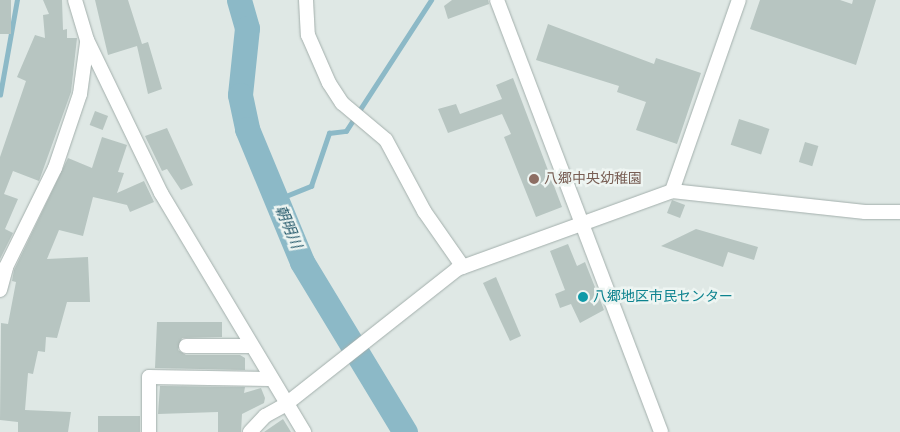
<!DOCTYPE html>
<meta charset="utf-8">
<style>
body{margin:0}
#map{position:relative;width:900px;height:432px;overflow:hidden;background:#dfe8e5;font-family:"Nunito Sans","Noto Sans JP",sans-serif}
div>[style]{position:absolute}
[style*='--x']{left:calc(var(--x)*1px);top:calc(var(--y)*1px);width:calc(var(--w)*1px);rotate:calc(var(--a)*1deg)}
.stream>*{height:4.5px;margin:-2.25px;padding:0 2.25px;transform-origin:2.25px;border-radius:2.25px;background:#8cb9c7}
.river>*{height:25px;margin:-12.5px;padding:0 12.5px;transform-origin:12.5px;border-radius:12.5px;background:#8cb9c7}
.building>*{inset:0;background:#b7c5c1;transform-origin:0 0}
.roads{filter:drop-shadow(0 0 1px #a3afac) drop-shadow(0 0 1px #a3afac)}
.street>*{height:14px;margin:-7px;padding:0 7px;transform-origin:7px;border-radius:7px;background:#fff}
.dots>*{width:14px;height:14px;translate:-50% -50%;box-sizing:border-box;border:2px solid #eef5f2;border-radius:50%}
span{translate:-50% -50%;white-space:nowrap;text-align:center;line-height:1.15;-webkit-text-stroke:5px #eef5f2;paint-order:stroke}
.education-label{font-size:14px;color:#785e54}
.left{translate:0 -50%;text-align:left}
.culture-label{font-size:14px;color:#0d838f}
.water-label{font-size:15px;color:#24586a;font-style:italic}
</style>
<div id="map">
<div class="stream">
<i style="--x:0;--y:95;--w:97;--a:-79.9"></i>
<i style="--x:276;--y:200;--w:38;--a:-22"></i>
<i style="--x:311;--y:186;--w:56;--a:-71.2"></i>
<i style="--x:329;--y:133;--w:17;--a:-7"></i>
<i style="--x:346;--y:131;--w:156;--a:-57"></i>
</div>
<div class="river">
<i style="--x:239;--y:0;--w:29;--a:74"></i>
<i style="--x:247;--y:28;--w:67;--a:96"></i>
<i style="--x:240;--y:95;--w:35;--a:78"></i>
<i style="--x:247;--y:129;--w:144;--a:67.5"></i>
<i style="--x:302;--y:262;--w:199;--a:58.8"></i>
</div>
<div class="building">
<i style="left:0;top:0;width:11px;height:34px"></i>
<i style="clip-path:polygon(43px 0,62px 0,63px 30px,67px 29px,67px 38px,77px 38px,71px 92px,39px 181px,13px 171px,4px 194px,18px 199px,5px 229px,13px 233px,0 259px,0 157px,26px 81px,17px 77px,35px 35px,45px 38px,43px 15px,49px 14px)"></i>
<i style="clip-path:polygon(95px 0,128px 0,142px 44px,148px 42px,162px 89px,148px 94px,137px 46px,108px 55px)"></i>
<i style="clip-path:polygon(452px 0,488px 0,489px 4px,448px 19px,444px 6px)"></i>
<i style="clip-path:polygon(760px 0,840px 0,852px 4px,853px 0,876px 0,856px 65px,750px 29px)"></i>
<i style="clip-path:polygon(548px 24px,654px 64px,656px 58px,701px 73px,677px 144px,636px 130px,646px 102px,617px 92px,619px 86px,536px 60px)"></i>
<i style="clip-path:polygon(513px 78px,562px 207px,536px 217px,504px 137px,511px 134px,502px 114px,448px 133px,438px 109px,456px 104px,460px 114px,502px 99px,496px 85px)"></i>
<i style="left:95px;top:111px;width:14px;height:15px;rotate:21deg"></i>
<i style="left:739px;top:119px;width:32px;height:27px;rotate:18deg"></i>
<i style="clip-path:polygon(167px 128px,193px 185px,181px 190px,167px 169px,162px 171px,145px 136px)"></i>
<i style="clip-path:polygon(102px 137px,127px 145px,118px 172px,124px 173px,117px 193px,144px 181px,154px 202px,130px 212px,127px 205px,93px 197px,83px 236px,59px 230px,47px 259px,88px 257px,90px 302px,67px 302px,57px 338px,46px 337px,45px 352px,38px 351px,33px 374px,28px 373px,25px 410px,71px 412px,68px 432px,18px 432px,18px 422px,0 420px,1px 323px,8px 324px,16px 282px,12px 281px,14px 270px,68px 158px,92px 168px)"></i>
<i style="left:805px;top:142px;width:14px;height:21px;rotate:17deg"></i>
<i style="left:672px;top:200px;width:14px;height:14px;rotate:21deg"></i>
<i style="clip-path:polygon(696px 229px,758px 247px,754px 260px,728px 252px,723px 267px,661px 246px)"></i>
<i style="clip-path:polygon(568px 244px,577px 266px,585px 262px,604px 310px,580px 323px,571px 304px,560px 308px,555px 294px,565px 290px,550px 251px)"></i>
<i style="clip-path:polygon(496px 277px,521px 336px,510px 341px,483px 283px)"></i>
<i style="clip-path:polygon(157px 322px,222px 322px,222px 337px,182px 338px,178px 350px,186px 355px,240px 355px,245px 358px,245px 370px,155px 368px)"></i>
<i style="clip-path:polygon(160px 386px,245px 387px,244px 393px,261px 388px,265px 398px,264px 403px,242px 414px,241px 432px,218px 432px,218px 412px,158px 414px)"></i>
<i style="left:98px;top:416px;width:42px;height:16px"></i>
<i style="clip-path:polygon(283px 419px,291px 432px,264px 432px)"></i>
</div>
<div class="roads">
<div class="street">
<i style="--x:75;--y:0;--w:42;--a:73.3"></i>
<i style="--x:87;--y:40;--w:170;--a:64.2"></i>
<i style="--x:161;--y:193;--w:279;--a:59.1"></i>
<i style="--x:306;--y:0;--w:35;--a:87"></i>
<i style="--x:308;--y:35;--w:52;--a:66.4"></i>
<i style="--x:329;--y:83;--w:24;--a:57"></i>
<i style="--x:342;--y:103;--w:57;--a:40.1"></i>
<i style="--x:386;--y:140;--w:81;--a:61.8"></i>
<i style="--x:424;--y:211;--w:68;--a:55.1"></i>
<i style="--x:497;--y:0;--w:462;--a:69.2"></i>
<i style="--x:672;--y:191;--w:202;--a:-70.7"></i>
<i style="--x:0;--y:290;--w:24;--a:-75"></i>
<i style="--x:6;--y:267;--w:110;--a:-63.7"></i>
<i style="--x:55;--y:168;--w:78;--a:-71.3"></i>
<i style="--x:80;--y:94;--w:51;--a:-82.2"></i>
<i style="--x:186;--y:346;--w:64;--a:0"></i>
<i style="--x:149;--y:432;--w:55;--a:-90"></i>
<i style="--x:149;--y:377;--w:120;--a:1"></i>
<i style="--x:250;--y:432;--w:22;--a:-47"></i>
<i style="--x:265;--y:416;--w:23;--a:-29"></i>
<i style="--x:285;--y:405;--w:219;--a:-38.3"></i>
<i style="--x:457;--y:269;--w:229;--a:-19.9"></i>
<i style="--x:672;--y:191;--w:194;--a:6.2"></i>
<i style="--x:865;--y:212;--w:35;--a:0"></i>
</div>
</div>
<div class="dots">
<i style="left:534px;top:179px;background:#8d6e63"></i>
<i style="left:583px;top:297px;background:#0f9aa8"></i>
</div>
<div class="education-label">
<span class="left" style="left:544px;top:179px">八郷中央幼稚園</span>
</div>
<div class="culture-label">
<span class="left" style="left:593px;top:297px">八郷地区市民センター</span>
</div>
<div class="water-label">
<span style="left:288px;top:227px;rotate:67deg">朝明川</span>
</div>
</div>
